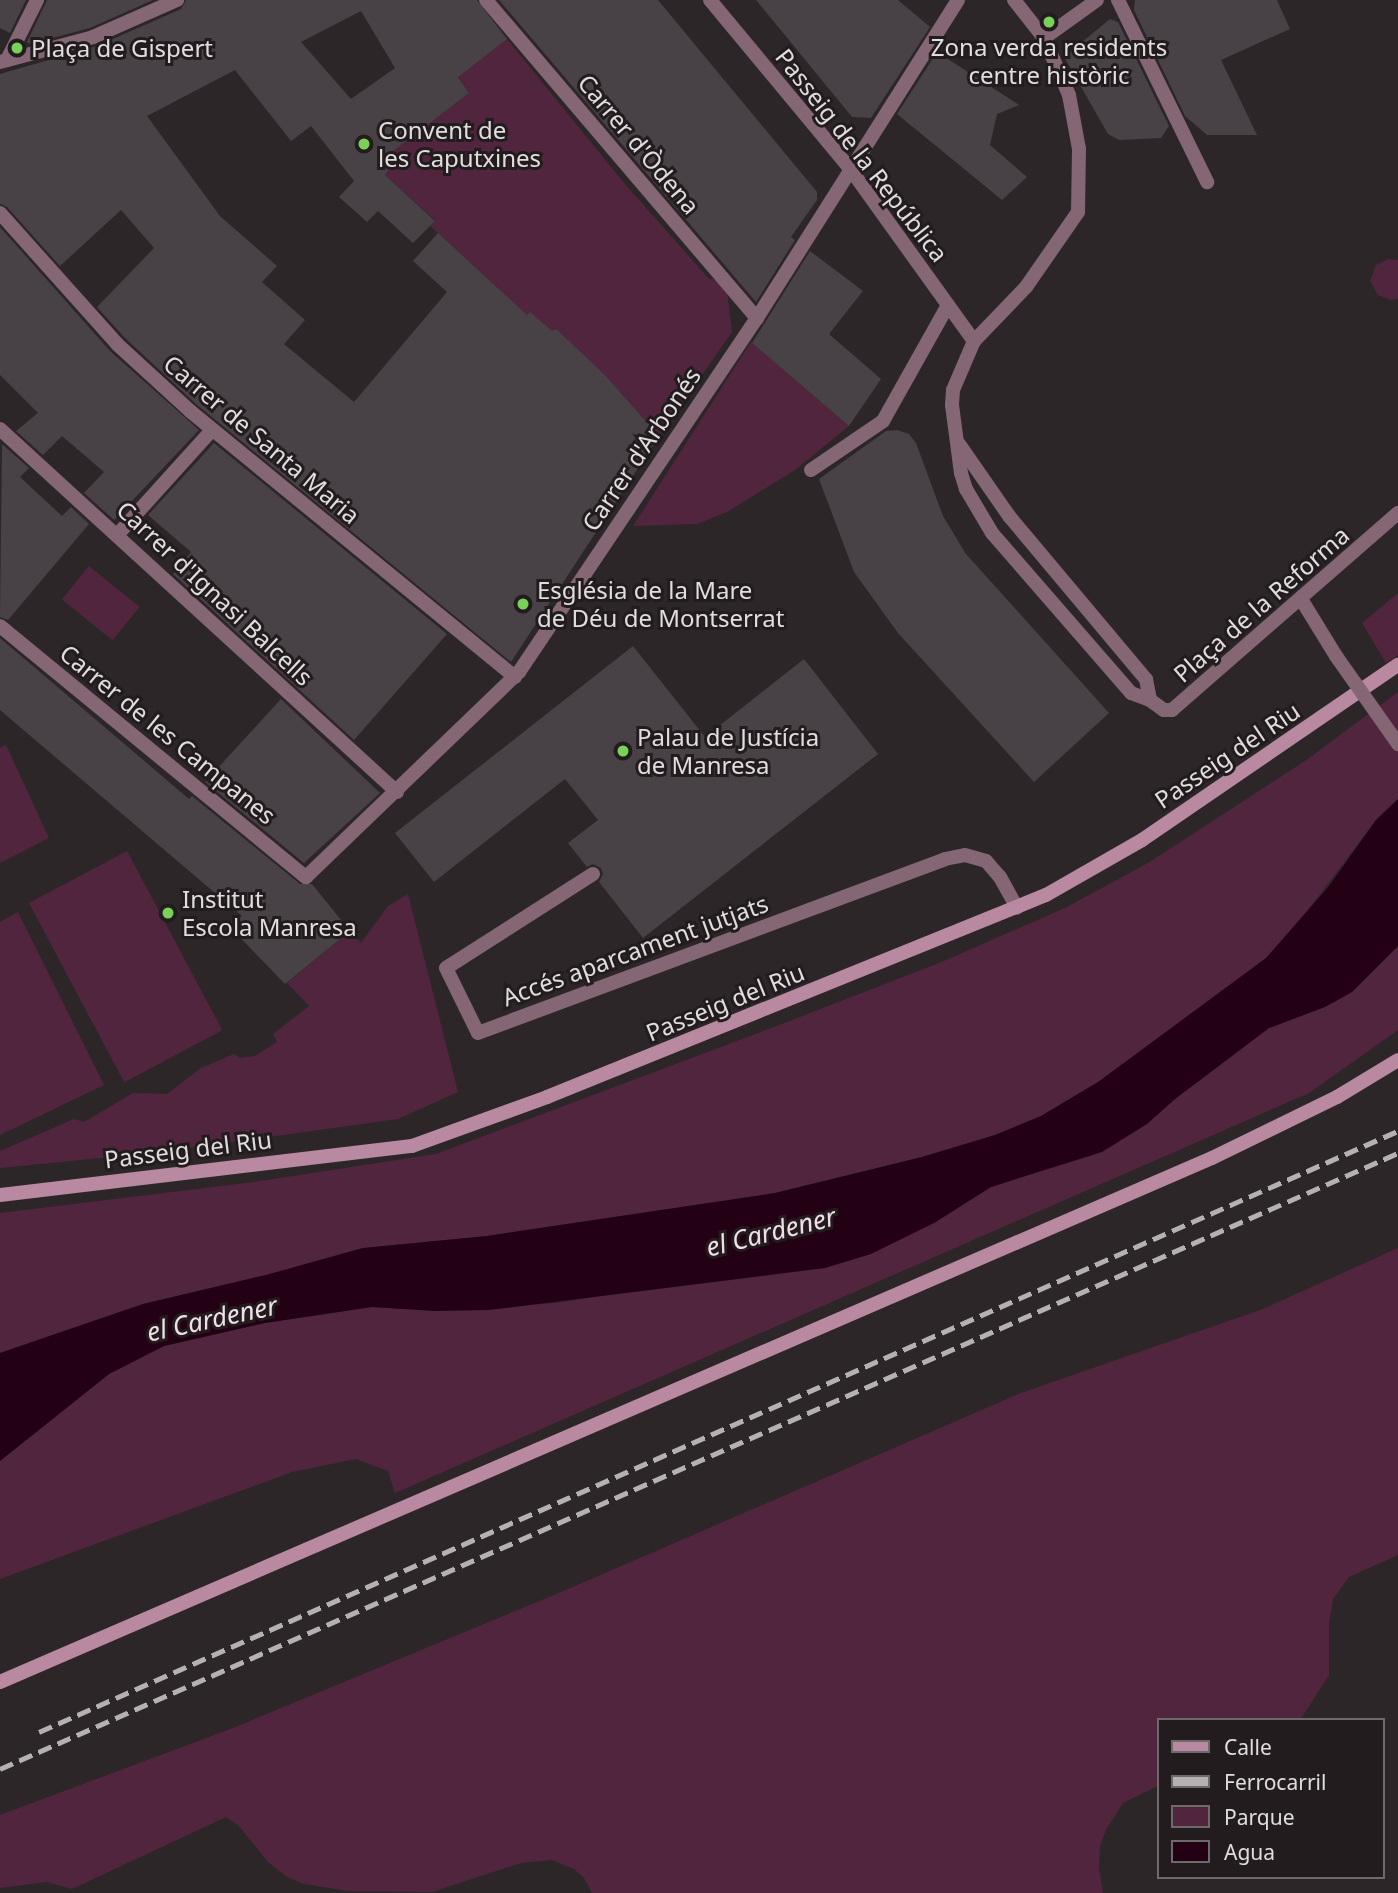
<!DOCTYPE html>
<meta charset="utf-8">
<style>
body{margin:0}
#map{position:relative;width:1398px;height:1893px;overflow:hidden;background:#2c2629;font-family:"Noto Sans",sans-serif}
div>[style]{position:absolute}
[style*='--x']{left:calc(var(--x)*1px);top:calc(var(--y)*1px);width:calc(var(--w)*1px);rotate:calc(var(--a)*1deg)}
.green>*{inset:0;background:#52253e;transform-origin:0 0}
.water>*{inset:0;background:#240015}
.building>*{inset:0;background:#484145}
.lane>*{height:14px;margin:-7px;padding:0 7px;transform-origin:7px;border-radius:7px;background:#846674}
.street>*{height:14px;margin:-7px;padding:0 7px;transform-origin:7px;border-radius:7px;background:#846674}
.secondary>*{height:14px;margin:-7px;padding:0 7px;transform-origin:7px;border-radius:7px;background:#b889a0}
.rail>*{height:5px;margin-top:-2.5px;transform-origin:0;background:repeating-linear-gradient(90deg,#b5b1b2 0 14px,transparent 0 21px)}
.street-bridge>*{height:14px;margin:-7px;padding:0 7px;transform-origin:7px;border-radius:7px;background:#846674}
.dots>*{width:19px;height:19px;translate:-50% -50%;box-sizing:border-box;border:4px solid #221c1f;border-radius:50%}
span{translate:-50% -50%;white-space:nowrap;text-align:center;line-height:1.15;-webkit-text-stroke:6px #221c1f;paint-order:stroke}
.poi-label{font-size:24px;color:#e1ddde}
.left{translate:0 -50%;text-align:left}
.street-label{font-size:24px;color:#e1ddde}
.water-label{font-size:26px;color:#f2dee7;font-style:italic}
.legend{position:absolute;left:1157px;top:1718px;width:228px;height:161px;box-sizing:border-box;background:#221c1f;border:2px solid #6e696b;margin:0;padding:9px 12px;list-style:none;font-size:21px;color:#e1ddde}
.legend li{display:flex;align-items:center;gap:14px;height:35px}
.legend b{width:35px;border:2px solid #6e696b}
</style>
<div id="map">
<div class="green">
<i style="clip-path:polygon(425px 25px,507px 39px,624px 183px,710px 280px,712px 278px,727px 291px,732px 332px,659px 436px,603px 373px,552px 331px,511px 333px,501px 291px,430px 226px,435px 220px,385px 175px,389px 169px,379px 162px,469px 93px)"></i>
<i style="clip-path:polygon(1389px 259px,1398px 260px,1398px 299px,1391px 300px,1378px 295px,1370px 281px,1376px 265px)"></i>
<i style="clip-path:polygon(751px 342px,849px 426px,795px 470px,727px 512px,697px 524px,633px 526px)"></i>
<i style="left:89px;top:566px;width:65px;height:43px;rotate:39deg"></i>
<i style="clip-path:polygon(1398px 593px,1398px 655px,1386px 663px,1362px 623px)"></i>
<i style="clip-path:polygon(1398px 692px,1398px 799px,1376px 820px,1296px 926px,1266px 958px,1155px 1042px,1098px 1082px,1041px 1116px,995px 1135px,922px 1157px,775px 1193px,487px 1236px,363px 1248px,266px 1275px,143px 1304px,0 1353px,0 1213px,254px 1182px,436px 1154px,782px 1024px,944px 961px,1065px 908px,1148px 863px,1305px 761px)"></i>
<i style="clip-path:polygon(6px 745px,49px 838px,0 863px,0 748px)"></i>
<i style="left:127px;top:851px;width:203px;height:111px;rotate:62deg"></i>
<i style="clip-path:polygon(408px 894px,458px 1092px,398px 1119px,161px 1152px,0 1168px,0 1151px,74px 1119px,84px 1122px,133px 1093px,167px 1094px,201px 1068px,234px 1054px,241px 1058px,255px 1056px,277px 1042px,273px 1034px,309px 1006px,287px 983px,350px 931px,361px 943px,388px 906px)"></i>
<i style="clip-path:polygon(18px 912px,104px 1085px,0 1135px,0 922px)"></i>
<i style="clip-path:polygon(1398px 946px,1398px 1030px,1309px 1093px,395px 1493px,388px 1471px,356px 1459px,292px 1472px,0 1579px,0 1461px,109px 1374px,164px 1346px,265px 1323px,372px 1307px,435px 1311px,556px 1303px,680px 1283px,825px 1268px,934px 1223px,991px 1187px,1075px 1159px,1147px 1124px,1175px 1099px,1269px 1028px,1325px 1007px,1352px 992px)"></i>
<i style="clip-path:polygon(1398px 1248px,1398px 1555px,1349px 1577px,1333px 1599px,1329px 1624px,1329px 1675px,1300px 1720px,1158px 1720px,1158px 1786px,1123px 1803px,1107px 1828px,1100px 1845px,1099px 1868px,1103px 1893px,592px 1893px,584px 1878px,574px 1869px,552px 1860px,521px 1863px,432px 1892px,348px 1891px,304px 1884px,287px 1877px,268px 1862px,238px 1825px,226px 1817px,72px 1889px,47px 1882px,0 1888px,0 1815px,233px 1728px,566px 1590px,1021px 1393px,1263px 1309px)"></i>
</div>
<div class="water">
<i style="clip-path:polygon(1398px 799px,1398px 946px,1352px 992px,1325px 1007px,1269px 1028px,1175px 1099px,1147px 1124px,1102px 1152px,991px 1187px,934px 1223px,871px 1254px,825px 1268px,489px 1310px,435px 1311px,372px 1307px,265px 1323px,164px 1346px,109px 1374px,0 1461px,0 1353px,143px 1304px,266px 1275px,363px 1248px,487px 1236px,775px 1193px,922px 1157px,995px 1135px,1041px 1116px,1098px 1082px,1266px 958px,1329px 886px,1376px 820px)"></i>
</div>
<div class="building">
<i style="clip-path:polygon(0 0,26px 0,10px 33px,0 28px)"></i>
<i style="clip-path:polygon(47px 0,153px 0,90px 28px,30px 44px,27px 42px)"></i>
<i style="clip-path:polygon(evenodd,186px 0,477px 0,507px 39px,458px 77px,469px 93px,379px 162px,389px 169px,385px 175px,435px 221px,413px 243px,378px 211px,367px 222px,339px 197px,354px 181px,311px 126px,291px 141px,235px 70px,147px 116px,220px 216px,277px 266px,262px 282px,305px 320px,284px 344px,354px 402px,447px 292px,413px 261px,438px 233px,527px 315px,530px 312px,552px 331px,556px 329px,604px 374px,659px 436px,511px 662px,196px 404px,124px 337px,97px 307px,154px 248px,121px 210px,60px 266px,7px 207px,0 204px,0 74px,97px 46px,181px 9px,186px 0,361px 11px,395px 68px,351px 99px,301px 42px,361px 11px)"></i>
<i style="clip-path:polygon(499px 0,658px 0,817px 192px,817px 200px,791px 237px,795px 240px,756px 302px)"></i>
<i style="clip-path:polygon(756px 0,898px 0,930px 27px,871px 118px,852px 117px)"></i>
<i style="clip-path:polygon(1135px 0,1277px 0,1290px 29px,1221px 60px,1257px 135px,1207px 135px,1185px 116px,1134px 10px)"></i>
<i style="clip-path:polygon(1110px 19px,1118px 22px,1169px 126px,1161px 138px,1119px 140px,1108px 134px,1064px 57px)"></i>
<i style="clip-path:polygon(937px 52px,1019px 105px,997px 114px,990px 145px,1027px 177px,1002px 200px,897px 114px)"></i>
<i style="clip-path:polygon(0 227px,110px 351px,199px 430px,114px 520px,84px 493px,104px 472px,62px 436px,43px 455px,16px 431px,38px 413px,0 375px)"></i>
<i style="clip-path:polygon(810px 251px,863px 291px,829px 334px,881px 379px,849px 426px,752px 343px)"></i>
<i style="clip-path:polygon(897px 430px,909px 434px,916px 443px,943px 516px,966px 554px,1109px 713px,1034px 782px,898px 633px,854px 572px,819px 479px,886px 431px)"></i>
<i style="clip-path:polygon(214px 443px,447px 634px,354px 740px,173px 574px,191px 552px,148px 515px)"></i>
<i style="clip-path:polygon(2px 444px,29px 468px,20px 477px,62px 516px,71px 507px,89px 524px,8px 620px,0 617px)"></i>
<i style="clip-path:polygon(0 638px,189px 799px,192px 796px,300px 884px,312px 884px,350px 931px,285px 984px,227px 924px,242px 916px,0 710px)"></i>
<i style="clip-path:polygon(633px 646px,705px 737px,804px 659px,878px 754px,643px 938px,599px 882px,603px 874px,601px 868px,593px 864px,587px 867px,568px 843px,598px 820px,565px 779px,434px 882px,395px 833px)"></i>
<i style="clip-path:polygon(281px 699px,380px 793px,304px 863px,205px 782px)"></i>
</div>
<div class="lane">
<i style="--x:593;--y:874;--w:174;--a:147.4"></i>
<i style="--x:446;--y:968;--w:72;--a:63.8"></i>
<i style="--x:478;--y:1033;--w:498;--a:-20.4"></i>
<i style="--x:945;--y:859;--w:20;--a:-11"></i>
<i style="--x:965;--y:855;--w:22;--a:16"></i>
<i style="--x:986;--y:861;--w:21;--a:49"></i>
<i style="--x:1000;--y:877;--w:35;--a:61"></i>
</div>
<div class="street">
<i style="--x:486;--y:0;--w:418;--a:49.6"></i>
<i style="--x:710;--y:0;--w:221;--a:50.3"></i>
<i style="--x:851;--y:170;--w:211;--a:54.3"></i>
<i style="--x:1014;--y:0;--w:48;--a:51.7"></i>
<i style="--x:1044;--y:38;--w:62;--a:66.3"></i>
<i style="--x:1069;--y:95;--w:55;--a:79.5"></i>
<i style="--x:1079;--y:149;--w:63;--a:90.9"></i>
<i style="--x:1078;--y:212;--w:91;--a:124.7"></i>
<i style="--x:1026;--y:287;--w:75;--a:133.9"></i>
<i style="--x:974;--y:341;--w:53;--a:113.2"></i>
<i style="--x:953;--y:390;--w:15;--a:94"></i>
<i style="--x:952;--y:405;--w:69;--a:82.5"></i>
<i style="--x:961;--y:473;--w:17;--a:73"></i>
<i style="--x:966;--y:489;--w:51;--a:59.4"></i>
<i style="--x:992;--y:533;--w:212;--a:49"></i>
<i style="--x:1131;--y:693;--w:20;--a:20"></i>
<i style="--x:1150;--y:700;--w:17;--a:36"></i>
<i style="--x:1164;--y:710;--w:8;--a:0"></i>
<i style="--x:1172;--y:710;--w:300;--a:-41.1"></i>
<i style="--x:1118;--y:0;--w:203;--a:63.9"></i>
<i style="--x:1044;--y:38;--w:65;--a:-35.6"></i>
<i style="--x:7;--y:60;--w:67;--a:-63.4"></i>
<i style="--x:0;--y:62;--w:96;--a:-15"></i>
<i style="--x:93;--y:37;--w:92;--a:-23.8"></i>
<i style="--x:0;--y:213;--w:176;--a:48.2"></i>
<i style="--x:117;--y:344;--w:99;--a:42.5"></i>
<i style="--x:190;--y:411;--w:420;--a:39.3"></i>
<i style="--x:0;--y:429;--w:538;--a:42.44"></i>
<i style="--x:959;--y:444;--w:88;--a:55.2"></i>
<i style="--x:1009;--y:516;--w:213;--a:50"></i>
<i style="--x:1146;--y:679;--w:21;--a:79"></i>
<i style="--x:811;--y:470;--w:87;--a:-34.2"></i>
<i style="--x:883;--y:421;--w:133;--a:-60.7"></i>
<i style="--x:118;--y:534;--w:140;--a:-47.9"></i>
<i style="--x:1301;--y:599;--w:67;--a:58.4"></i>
<i style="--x:0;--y:626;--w:396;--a:39.4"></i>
<i style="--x:306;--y:877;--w:296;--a:-43.9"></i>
<i style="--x:519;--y:672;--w:427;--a:-56.1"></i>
<i style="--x:757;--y:318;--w:376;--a:-57.7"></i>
</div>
<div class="secondary">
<i style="--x:0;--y:1195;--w:415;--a:-6.8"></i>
<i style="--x:412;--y:1146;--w:144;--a:-19.9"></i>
<i style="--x:547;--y:1097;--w:538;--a:-22.04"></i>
<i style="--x:1046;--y:895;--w:111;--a:-29.8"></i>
<i style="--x:1142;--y:840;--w:310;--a:-34.4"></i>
<i style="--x:0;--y:1682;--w:1320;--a:-23.38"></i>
<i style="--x:1212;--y:1158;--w:139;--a:-26"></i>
<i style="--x:1337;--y:1097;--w:71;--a:-31.2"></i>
</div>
<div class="rail">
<i style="--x:39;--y:1732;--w:1486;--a:-23.86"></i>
<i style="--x:0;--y:1769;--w:1528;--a:-23.78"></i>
</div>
<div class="street-bridge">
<i style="--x:1336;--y:656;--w:108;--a:54.8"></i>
</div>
<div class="dots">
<i style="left:1049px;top:22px;background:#79d158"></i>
<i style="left:17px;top:48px;background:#79d158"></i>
<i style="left:364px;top:144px;background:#79d158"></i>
<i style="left:523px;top:604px;background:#79d158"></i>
<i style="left:623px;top:751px;background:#79d158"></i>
<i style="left:168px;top:913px;background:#79d158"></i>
</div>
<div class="poi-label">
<span style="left:1049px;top:61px">Zona verda residents<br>centre històric</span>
<span class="left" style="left:31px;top:48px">Plaça de Gispert</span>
<span class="left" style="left:378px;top:144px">Convent de<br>les Caputxines</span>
<span class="left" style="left:537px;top:604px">Església de la Mare<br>de Déu de Montserrat</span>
<span class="left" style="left:637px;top:751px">Palau de Justícia<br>de Manresa</span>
<span class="left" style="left:182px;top:913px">Institut<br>Escola Manresa</span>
</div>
<div class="street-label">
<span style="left:639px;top:144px;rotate:50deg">Carrer d'Òdena</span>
<span style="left:862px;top:155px;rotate:52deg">Passeig de la República</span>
<span style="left:262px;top:439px;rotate:40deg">Carrer de Santa Maria</span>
<span style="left:641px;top:449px;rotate:-56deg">Carrer d'Arbonés</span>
<span style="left:215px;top:593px;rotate:43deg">Carrer d'Ignasi Balcells</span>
<span style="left:1261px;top:604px;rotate:-41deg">Plaça de la Reforma</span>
<span style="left:168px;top:734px;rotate:39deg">Carrer de les Campanes</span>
<span style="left:1227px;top:755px;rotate:-34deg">Passeig del Riu</span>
<span style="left:635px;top:950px;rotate:-20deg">Accés aparcament jutjats</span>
<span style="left:725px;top:1002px;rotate:-22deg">Passeig del Riu</span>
<span style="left:188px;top:1149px;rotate:-7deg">Passeig del Riu</span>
</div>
<div class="water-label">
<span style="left:771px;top:1232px;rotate:-14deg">el Cardener</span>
<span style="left:212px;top:1319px;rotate:-12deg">el Cardener</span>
</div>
<ul class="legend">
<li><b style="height:9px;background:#b889a0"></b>Calle</li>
<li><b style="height:9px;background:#b5b1b2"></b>Ferrocarril</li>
<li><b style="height:19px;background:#52253e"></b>Parque</li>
<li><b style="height:19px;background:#240015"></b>Agua</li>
</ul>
</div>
